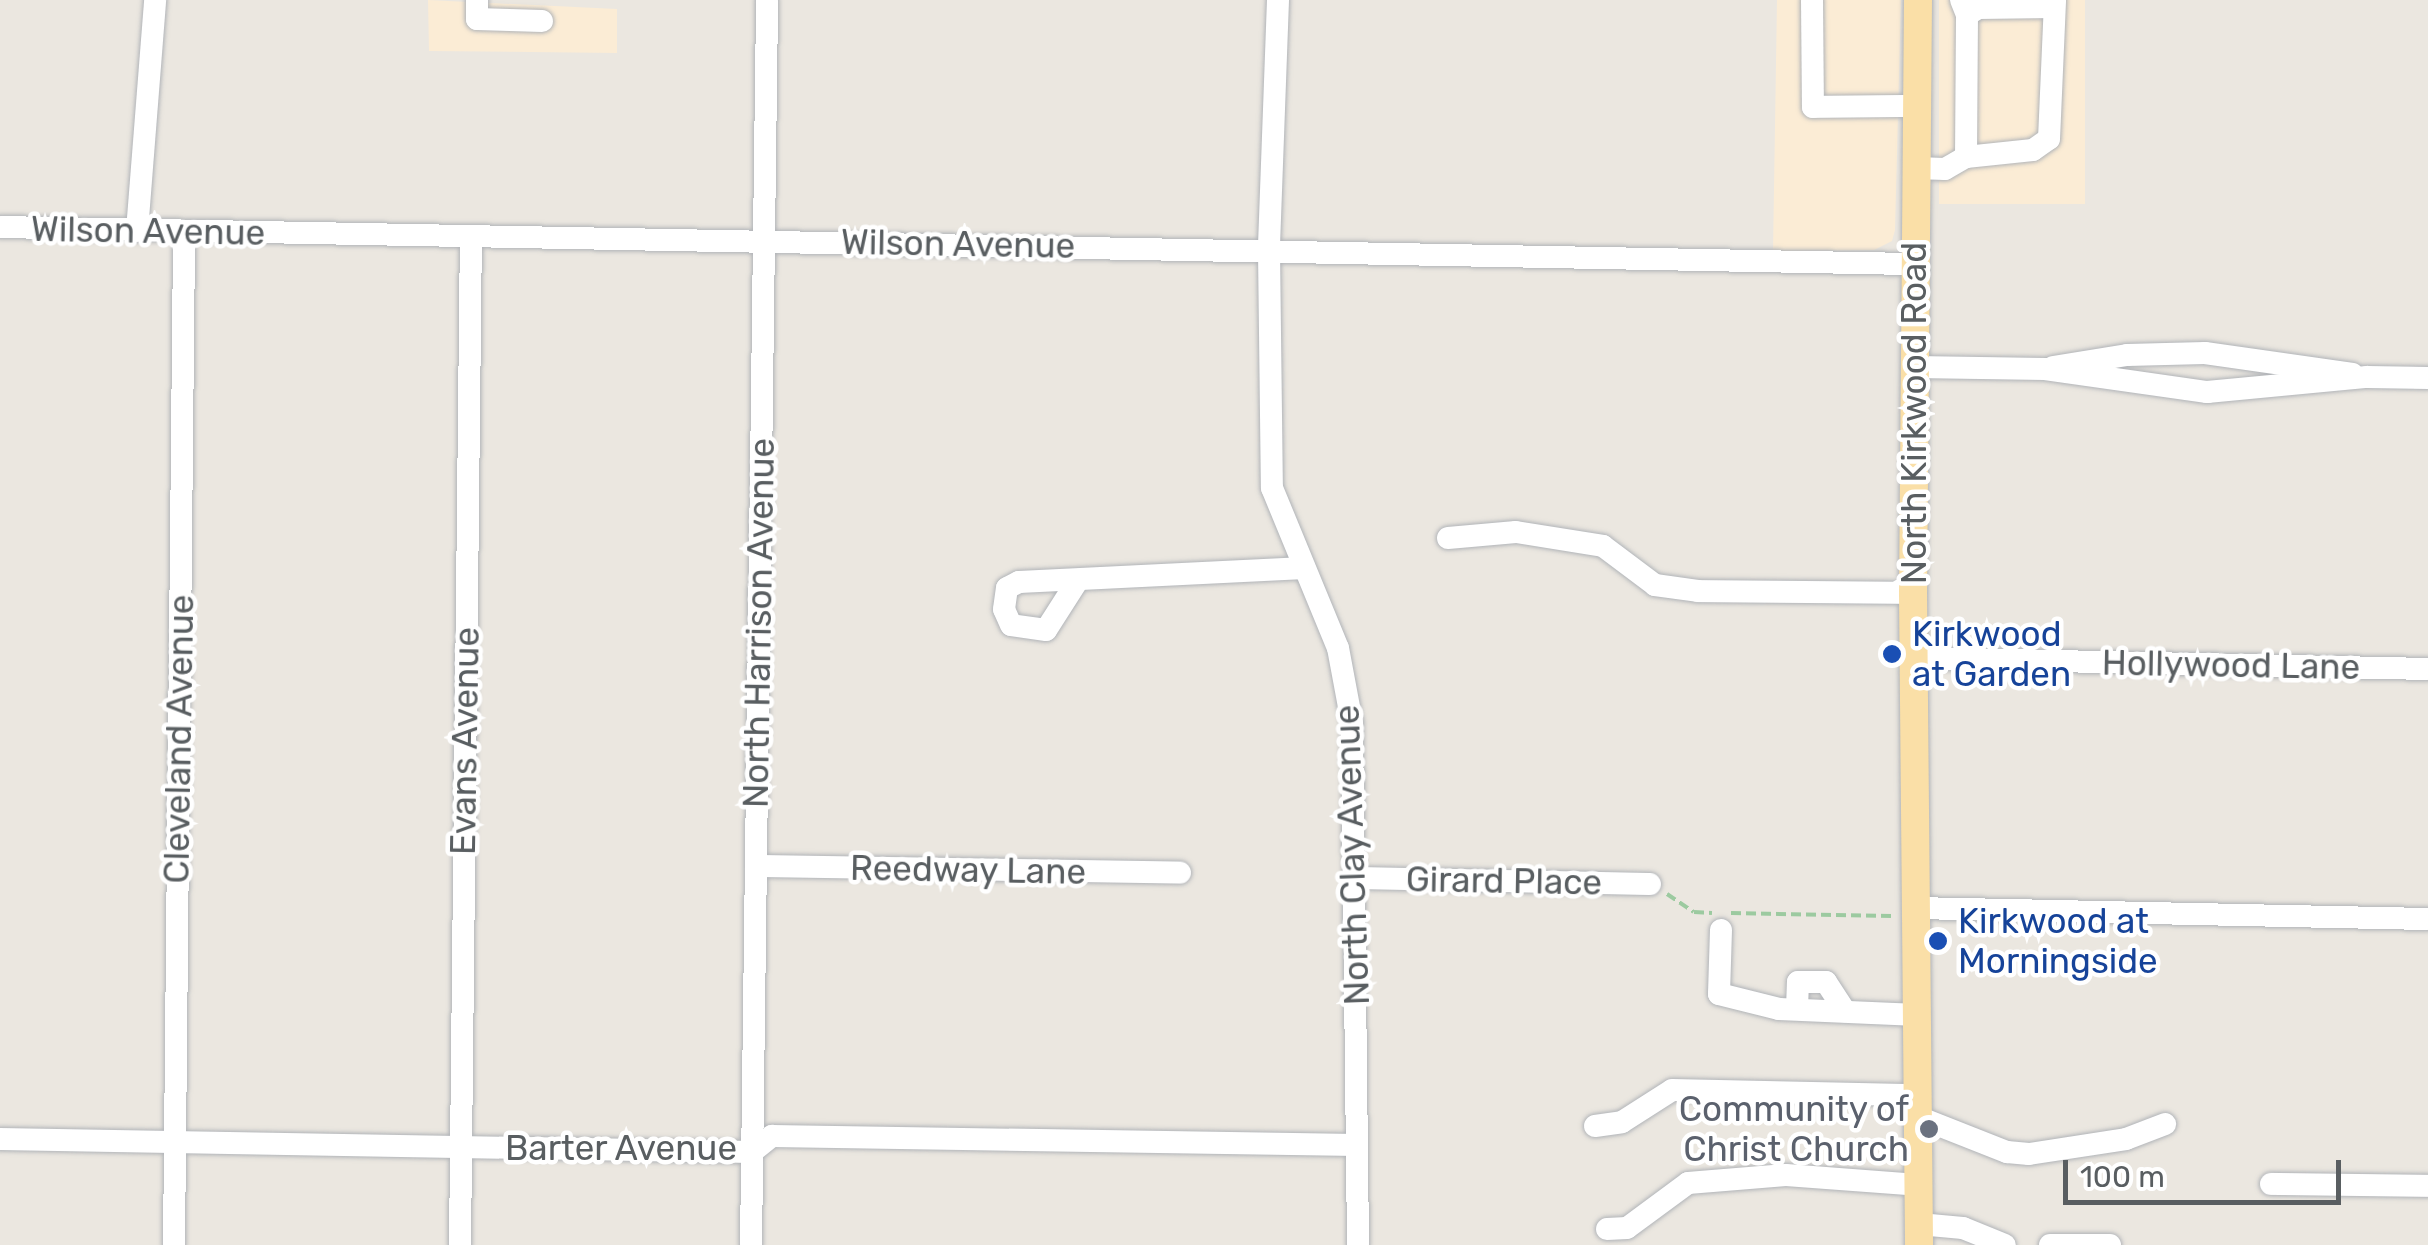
<!DOCTYPE html>
<style>
body{margin:0}
#map{position:relative;width:2428px;height:1245px;overflow:hidden;background:#ebe7e0;font-family:Rubik,sans-serif}
div>[style]{position:absolute}
[style*='--x']{left:calc(var(--x)*1px);top:calc(var(--y)*1px);width:calc(var(--w)*1px);rotate:calc(var(--a)*1deg)}
.commercial>*{inset:0;background:#fbecd5;transform-origin:0 0}
.path>*{height:4px;margin-top:-2px;transform-origin:0;background:repeating-linear-gradient(90deg,#9ccaa0 0 10px,transparent 0 15px)}
.roads{filter:drop-shadow(0 0 2px #b1b4b8) drop-shadow(0 0 2px #b1b4b8)}
.minor>*{height:22px;margin:-11px;padding:0 11px;transform-origin:11px;border-radius:11px;background:#fff}
.major>*{height:28px;margin:-14px;padding:0 14px;transform-origin:14px;border-radius:14px;background:#fadfa7}
.dots>*{width:28px;height:28px;translate:-50% -50%;box-sizing:border-box;border:5px solid #fff;border-radius:50%}
span{translate:-50% -50%;white-space:nowrap;text-align:center;line-height:1.15;-webkit-text-stroke:9px #fff;paint-order:stroke}
.street-label{font-size:35px;color:#595e61}
.transit-label{font-size:35px;color:#164399}
.left{translate:0 -50%;text-align:left}
.worship-label{font-size:35px;color:#5b616d}
.right{translate:-100% -50%;text-align:right}
.scale{position:absolute;left:2063px;top:1160px;width:278px;height:45px;box-sizing:border-box;border:5px solid #595e61;border-top:0;padding-left:12px;font-size:30px;line-height:35px;white-space:nowrap;color:#595e61;-webkit-text-stroke:8px #fff;paint-order:stroke}
</style>
<div id="map">
<div class="commercial">
<i style="clip-path:polygon(428px 0,617px 9px,617px 53px,429px 51px)"></i>
<i style="clip-path:polygon(1777px 0,1901px 0,1895px 230px,1892px 241px,1874px 250px,1773px 251px)"></i>
<i style="left:1939px;top:0;width:146px;height:204px"></i>
</div>
<div class="path">
<i style="--x:1667;--y:894;--w:32;--a:34"></i>
<i style="--x:1694;--y:912;--w:18;--a:3"></i>
<i style="--x:1731;--y:913;--w:161;--a:1.1"></i>
</div>
<div class="roads">
<div class="minor">
<i style="--x:477;--y:0;--w:19;--a:90"></i>
<i style="--x:477;--y:19;--w:65;--a:1.8"></i>
<i style="--x:1278;--y:0;--w:251;--a:92.1"></i>
<i style="--x:1269;--y:251;--w:237;--a:89.3"></i>
<i style="--x:1272;--y:488;--w:173;--a:67.6"></i>
<i style="--x:1338;--y:648;--w:76;--a:79.4"></i>
<i style="--x:1352;--y:723;--w:522;--a:89.34"></i>
<i style="--x:1812;--y:0;--w:107;--a:89.5"></i>
<i style="--x:1813;--y:107;--w:104;--a:-0.6"></i>
<i style="--x:1961;--y:0;--w:16;--a:68"></i>
<i style="--x:1967;--y:15;--w:142;--a:90.4"></i>
<i style="--x:1967;--y:15;--w:13;--a:-32"></i>
<i style="--x:1978;--y:8;--w:76;--a:-0.8"></i>
<i style="--x:1916;--y:168;--w:29;--a:2"></i>
<i style="--x:1945;--y:169;--w:24;--a:-30"></i>
<i style="--x:1966;--y:157;--w:67;--a:-6"></i>
<i style="--x:2033;--y:150;--w:19;--a:-35"></i>
<i style="--x:2049;--y:139;--w:139;--a:-87.5"></i>
<i style="--x:0;--y:227;--w:1915;--a:1.11"></i>
<i style="--x:137;--y:231;--w:232;--a:-85.5"></i>
<i style="--x:1915;--y:367;--w:130;--a:0.9"></i>
<i style="--x:2045;--y:369;--w:164;--a:8.1"></i>
<i style="--x:2207;--y:392;--w:161;--a:-5.4"></i>
<i style="--x:2367;--y:377;--w:61;--a:0.9"></i>
<i style="--x:2053;--y:367;--w:75;--a:-9.2"></i>
<i style="--x:2127;--y:355;--w:78;--a:-1.5"></i>
<i style="--x:2205;--y:353;--w:149;--a:8.1"></i>
<i style="--x:1448;--y:538;--w:68;--a:-5"></i>
<i style="--x:1516;--y:532;--w:88;--a:9.1"></i>
<i style="--x:1603;--y:546;--w:65;--a:36.9"></i>
<i style="--x:1655;--y:585;--w:43;--a:7.9"></i>
<i style="--x:1698;--y:591;--w:215;--a:0.5"></i>
<i style="--x:1078;--y:580;--w:59;--a:122.6"></i>
<i style="--x:1046;--y:630;--w:35;--a:-172"></i>
<i style="--x:1011;--y:625;--w:17;--a:-114"></i>
<i style="--x:1004;--y:609;--w:21;--a:-82"></i>
<i style="--x:1007;--y:588;--w:13;--a:-27"></i>
<i style="--x:1019;--y:582;--w:286;--a:-2.8"></i>
<i style="--x:1913;--y:658;--w:515;--a:1.22"></i>
<i style="--x:756;--y:866;--w:424;--a:0.9"></i>
<i style="--x:1357;--y:878;--w:293;--a:1.2"></i>
<i style="--x:1915;--y:908;--w:513;--a:1.23"></i>
<i style="--x:1721;--y:930;--w:64;--a:91.8"></i>
<i style="--x:1719;--y:994;--w:62;--a:14"></i>
<i style="--x:1779;--y:1009;--w:139;--a:2.5"></i>
<i style="--x:1797;--y:1009;--w:27;--a:-88"></i>
<i style="--x:1798;--y:982;--w:28;--a:0"></i>
<i style="--x:1826;--y:982;--w:35;--a:57"></i>
<i style="--x:1918;--y:1117;--w:96;--a:21.5"></i>
<i style="--x:2007;--y:1152;--w:22;--a:5"></i>
<i style="--x:2029;--y:1154;--w:98;--a:-8.8"></i>
<i style="--x:2126;--y:1139;--w:42;--a:-21"></i>
<i style="--x:1595;--y:1126;--w:27;--a:-8"></i>
<i style="--x:1622;--y:1122;--w:59;--a:-32.6"></i>
<i style="--x:1672;--y:1090;--w:245;--a:1.2"></i>
<i style="--x:0;--y:1139;--w:752;--a:0.99"></i>
<i style="--x:752;--y:1152;--w:26;--a:-39"></i>
<i style="--x:772;--y:1136;--w:585;--a:0.88"></i>
<i style="--x:2271;--y:1184;--w:157;--a:0.7"></i>
<i style="--x:1919;--y:1224;--w:44;--a:5.2"></i>
<i style="--x:1963;--y:1228;--w:45;--a:22"></i>
<i style="--x:1607;--y:1229;--w:20;--a:-3"></i>
<i style="--x:1627;--y:1228;--w:76;--a:-36.4"></i>
<i style="--x:1688;--y:1183;--w:98;--a:-4.7"></i>
<i style="--x:1786;--y:1175;--w:132;--a:4.3"></i>
<i style="--x:174;--y:1245;--w:1013;--a:-89.43"></i>
<i style="--x:460;--y:1245;--w:1009;--a:-89.38"></i>
<i style="--x:751;--y:1245;--w:1245;--a:-89.26"></i>
<i style="--x:2050;--y:1245;--w:60;--a:0"></i>
</div>
<div class="major">
<i style="--x:1918;--y:0;--w:593;--a:90.48"></i>
<i style="--x:1913;--y:593;--w:652;--a:89.47"></i>
</div>
</div>
<div class="dots">
<i style="left:1892px;top:654px;background:#1a4fb4"></i>
<i style="left:1938px;top:941px;background:#1a4fb4"></i>
<i style="left:1929px;top:1129px;background:#6b7280"></i>
</div>
<div class="street-label">
<span style="left:148px;top:231px;rotate:1deg">Wilson Avenue</span>
<span style="left:958px;top:244px;rotate:1deg">Wilson Avenue</span>
<span style="left:1914px;top:413px;rotate:-90deg">North Kirkwood Road</span>
<span style="left:759px;top:623px;rotate:-89deg">North Harrison Avenue</span>
<span style="left:2231px;top:665px;rotate:1deg">Hollywood Lane</span>
<span style="left:179px;top:739px;rotate:-89deg">Cleveland Avenue</span>
<span style="left:465px;top:741px;rotate:-89deg">Evans Avenue</span>
<span style="left:1352px;top:855px;rotate:-92deg">North Clay Avenue</span>
<span style="left:968px;top:870px;rotate:1deg">Reedway Lane</span>
<span style="left:1504px;top:881px;rotate:1deg">Girard Place</span>
<span style="left:621px;top:1148px">Barter Avenue</span>
</div>
<div class="transit-label">
<span class="left" style="left:1912px;top:654px">Kirkwood<br>at Garden</span>
<span class="left" style="left:1958px;top:941px">Kirkwood at<br>Morningside</span>
</div>
<div class="worship-label">
<span class="right" style="left:1909px;top:1129px">Community of<br>Christ Church</span>
</div>
<div class="scale">100 m</div>
</div>
